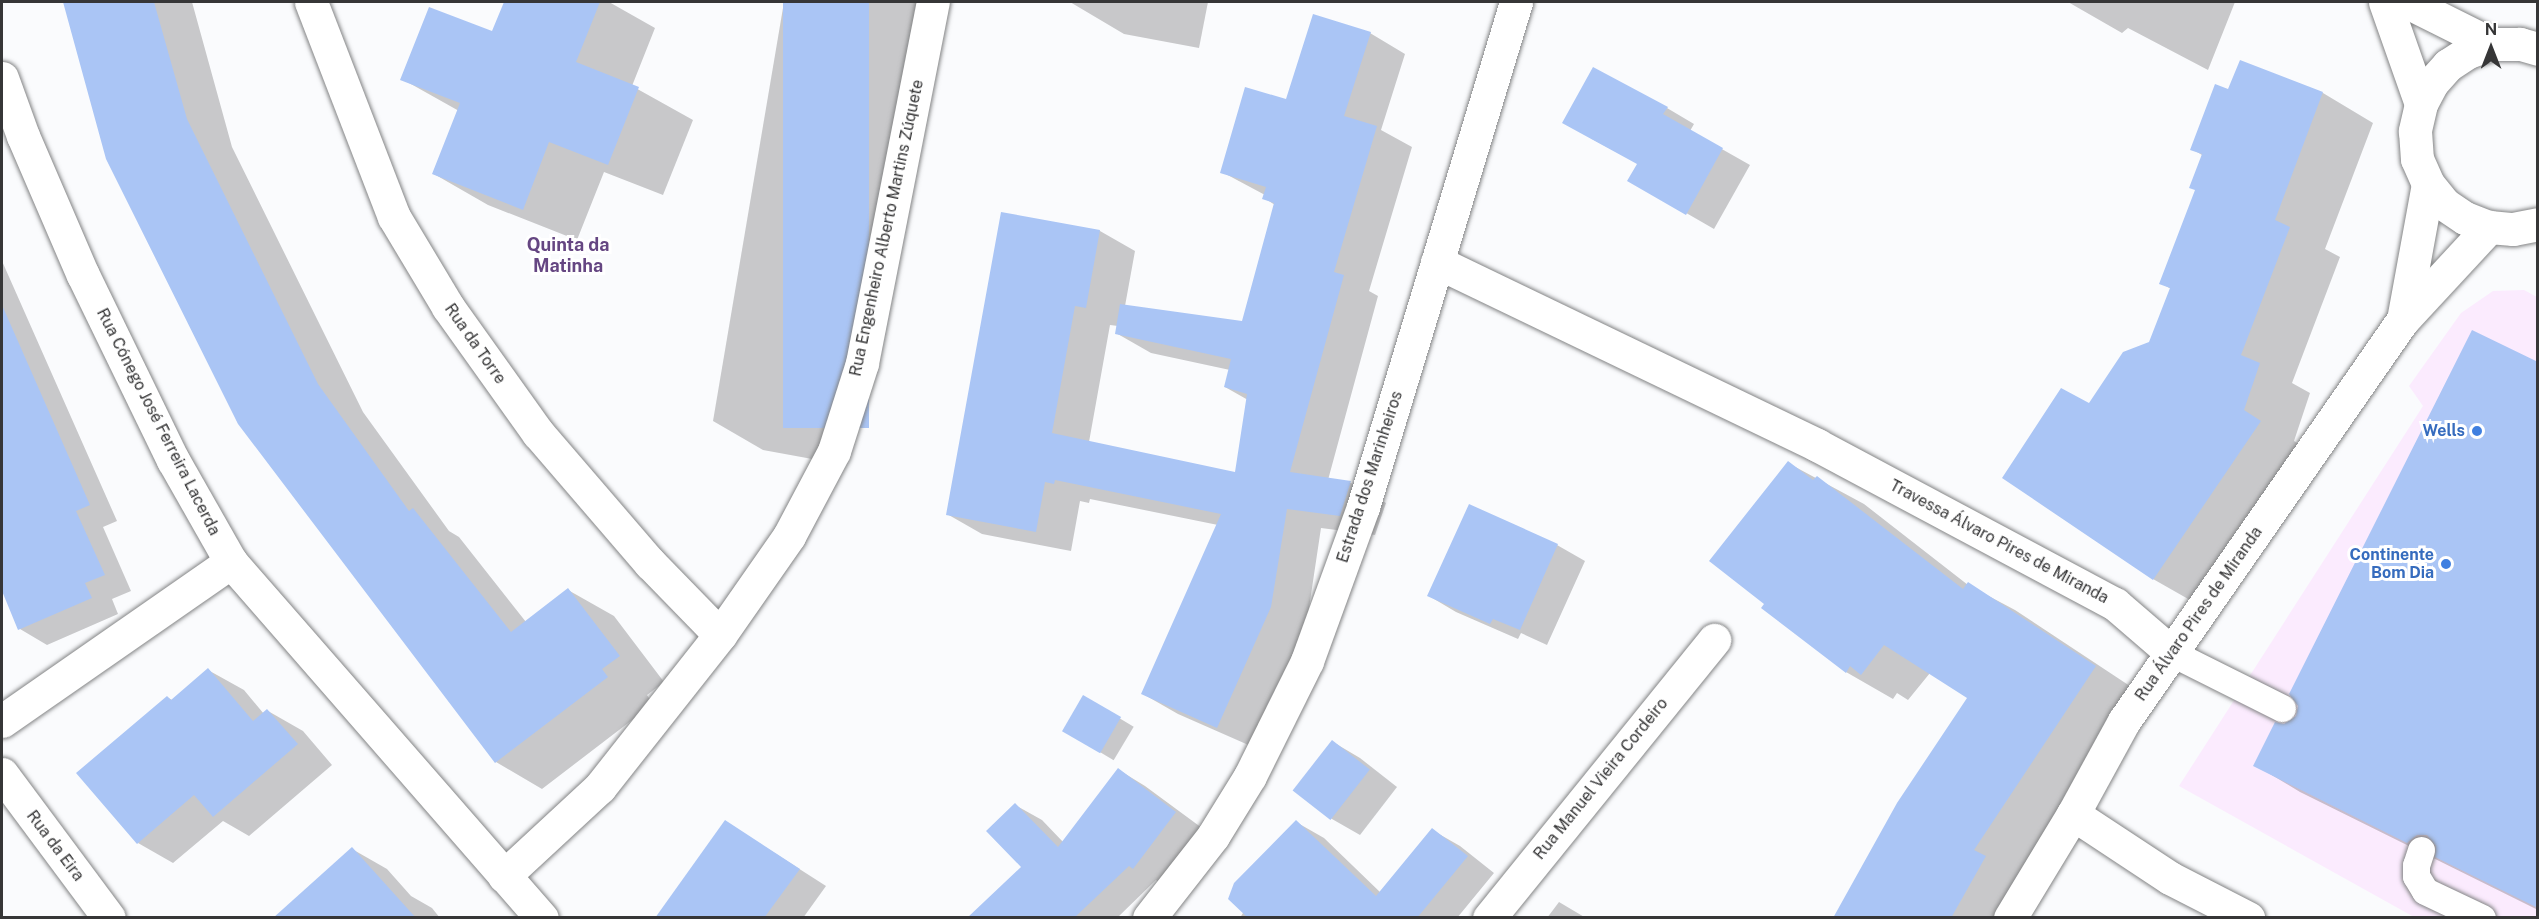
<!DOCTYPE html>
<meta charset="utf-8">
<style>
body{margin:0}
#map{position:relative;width:2539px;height:919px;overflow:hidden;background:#fafbfd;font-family:"Public Sans",sans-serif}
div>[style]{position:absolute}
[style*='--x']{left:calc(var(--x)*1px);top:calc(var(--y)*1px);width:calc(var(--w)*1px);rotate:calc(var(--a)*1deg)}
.commercial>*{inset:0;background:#fbebfe}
.shadow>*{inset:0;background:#0003;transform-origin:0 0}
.building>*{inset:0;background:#aac5f5;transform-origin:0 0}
.roads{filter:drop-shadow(0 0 2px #838485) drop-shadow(0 0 2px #838485)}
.service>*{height:27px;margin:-13.5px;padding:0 13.5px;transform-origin:13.5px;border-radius:13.5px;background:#fff}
.minor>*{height:33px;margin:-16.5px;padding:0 16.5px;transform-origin:16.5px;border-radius:16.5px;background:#fff}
.tertiary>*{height:33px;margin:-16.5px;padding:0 16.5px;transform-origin:16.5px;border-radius:16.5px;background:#fff}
.dots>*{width:16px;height:16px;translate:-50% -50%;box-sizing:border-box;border:3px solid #fff;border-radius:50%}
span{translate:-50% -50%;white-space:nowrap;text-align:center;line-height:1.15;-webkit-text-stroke:6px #fff;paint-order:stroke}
.street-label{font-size:16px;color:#363637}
.shop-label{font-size:16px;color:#366cbe;font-weight:700}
.right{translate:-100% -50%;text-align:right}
.neighbourhood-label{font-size:18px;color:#654682;font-weight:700}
.frame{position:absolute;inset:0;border:3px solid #363637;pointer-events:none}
.north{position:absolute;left:2461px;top:18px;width:60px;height:60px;-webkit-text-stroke:4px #fff;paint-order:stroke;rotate:0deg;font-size:16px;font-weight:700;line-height:24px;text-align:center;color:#363637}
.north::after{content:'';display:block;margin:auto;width:21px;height:27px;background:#363637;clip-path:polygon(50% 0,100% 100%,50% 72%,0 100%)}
</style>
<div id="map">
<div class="commercial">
<i style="clip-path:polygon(2524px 290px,2537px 297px,2537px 917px,2414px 917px,2179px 786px,2423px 406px,2409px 386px,2461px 313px,2493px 291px)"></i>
</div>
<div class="shadow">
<i style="clip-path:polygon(64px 2px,192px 2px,232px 147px,363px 412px,449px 531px,459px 537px,526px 622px,568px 590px,614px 616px,664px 682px,647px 695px,653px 704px,542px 789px,496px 762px,239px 423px,107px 158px)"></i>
<i style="clip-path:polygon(505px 2px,609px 2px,655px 28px,632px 86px,693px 120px,663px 195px,604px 172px,577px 240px,488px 205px,434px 174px,459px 111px,402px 79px,493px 33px)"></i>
<i style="clip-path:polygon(784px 2px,923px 2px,845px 465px,763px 450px,713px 421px)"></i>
<i style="clip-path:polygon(1070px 2px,1208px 2px,1199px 48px,1124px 34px)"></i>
<i style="clip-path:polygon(2068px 2px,2235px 2px,2208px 70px,2128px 28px,2122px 33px)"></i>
<i style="clip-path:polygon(evenodd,1370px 33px,1405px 54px,1381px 130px,1412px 147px,1369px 291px,1378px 296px,1328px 480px,1351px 483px,1386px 503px,1375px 535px,1321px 528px,1306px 628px,1253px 747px,1178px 714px,1143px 694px,1218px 525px,1090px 499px,1089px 503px,1080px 501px,1071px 551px,982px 534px,947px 514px,1003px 214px,1100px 231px,1135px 251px,1125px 306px,1243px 323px,1275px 205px,1264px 198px,1265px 195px,1222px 172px,1287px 101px,1370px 33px,1110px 325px,1118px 326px,1116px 333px,1151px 353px,1230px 370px,1225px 387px,1248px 400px,1236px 474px,1089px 442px,1110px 325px)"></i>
<i style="clip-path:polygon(2241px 62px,2323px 93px,2373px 123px,2325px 249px,2340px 257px,2292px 383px,2310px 393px,2294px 441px,2310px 451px,2204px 608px,2153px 579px,2089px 405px,2150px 343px,2171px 289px,2161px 283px,2197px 190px,2202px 155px,2192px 149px,2229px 91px)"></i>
<i style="clip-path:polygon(1667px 108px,1694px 124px,1690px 131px,1750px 165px,1714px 229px,1629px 180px,1639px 164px,1592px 139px)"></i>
<i style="clip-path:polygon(2px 261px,117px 521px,103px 527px,131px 591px,112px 599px,118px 614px,47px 645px,20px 629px,12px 585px,2px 561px)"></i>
<i style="clip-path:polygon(2538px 364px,2538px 910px,2300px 792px,2255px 765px,2284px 725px,2297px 716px)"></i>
<i style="clip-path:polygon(1788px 463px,1864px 504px,1968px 585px,2015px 610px,2142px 694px,2013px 918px,1835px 918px,1969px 698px,1930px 673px,1908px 700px,1897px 693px,1893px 699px,1846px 672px,1766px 604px)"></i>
<i style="clip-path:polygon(1557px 545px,1585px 561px,1547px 645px,1521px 633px,1518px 639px,1456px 612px,1429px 596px)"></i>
<i style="clip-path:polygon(208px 670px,244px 690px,264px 714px,268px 711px,303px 731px,332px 765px,249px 836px,223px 821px,173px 863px,138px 843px,167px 697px,172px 700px)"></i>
<i style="left:1084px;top:697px;width:58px;height:39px;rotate:31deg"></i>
<i style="clip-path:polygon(1333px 742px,1360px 758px,1397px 787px,1360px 835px,1332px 819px,1295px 790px)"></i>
<i style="clip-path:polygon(1119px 770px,1145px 786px,1202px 828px,1160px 883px,1156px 880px,1117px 918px,983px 918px,1023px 867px,1015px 805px,1042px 820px,1064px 843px)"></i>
<i style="clip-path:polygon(726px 822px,826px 886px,803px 918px,680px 918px)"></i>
<i style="clip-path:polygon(1296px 822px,1324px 838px,1381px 893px,1432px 830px,1460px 846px,1494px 873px,1457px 918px,1240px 918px)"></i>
<i style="clip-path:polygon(352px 849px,387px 869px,411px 896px,432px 908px,440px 918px,282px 918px)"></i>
<i style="clip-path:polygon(1559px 902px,1586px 918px,1547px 918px)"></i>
</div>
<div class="building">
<i style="clip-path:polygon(63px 2px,154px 2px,187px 119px,318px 384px,409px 511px,413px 508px,511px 632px,568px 588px,620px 656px,602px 669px,608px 677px,495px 763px,238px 424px,106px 159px)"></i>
<i style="clip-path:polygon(504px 2px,600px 2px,576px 62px,639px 87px,608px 165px,549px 142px,523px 210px,432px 174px,460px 103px,400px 80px,429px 7px,492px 31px)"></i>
<i style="left:783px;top:2px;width:86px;height:426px"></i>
<i style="clip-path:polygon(1313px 14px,1371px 32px,1344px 116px,1377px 126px,1334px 272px,1344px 275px,1290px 472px,1351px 481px,1340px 516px,1287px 509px,1271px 607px,1217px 728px,1141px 694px,1221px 514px,1055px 480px,1054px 484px,1045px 482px,1036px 532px,946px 515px,1001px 212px,1100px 230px,1086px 308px,1075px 306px,1052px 433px,1235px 472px,1247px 394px,1224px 387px,1231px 359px,1115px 334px,1120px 304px,1242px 321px,1274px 203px,1262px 199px,1266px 187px,1220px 173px,1245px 87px,1286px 99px)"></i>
<i style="clip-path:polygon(2240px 60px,2323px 92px,2275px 220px,2290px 227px,2241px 355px,2260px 363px,2244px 410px,2261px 421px,2153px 580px,2002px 478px,2061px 388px,2089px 403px,2123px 352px,2149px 342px,2170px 288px,2159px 284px,2195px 190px,2189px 188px,2202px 154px,2190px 150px,2215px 84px,2228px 89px)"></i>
<i style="clip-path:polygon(1593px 67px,1668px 107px,1663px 114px,1723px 148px,1686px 215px,1627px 181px,1637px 164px,1562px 123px)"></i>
<i style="clip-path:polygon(2px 305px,90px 505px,76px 511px,105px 575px,85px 583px,92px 598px,18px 630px,2px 591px)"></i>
<i style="clip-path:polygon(2472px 330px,2538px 362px,2538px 908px,2435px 857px,2436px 846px,2427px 835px,2417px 835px,2407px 843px,2253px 766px,2275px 722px,2284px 724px,2296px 716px,2298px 706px,2289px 694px)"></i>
<i style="clip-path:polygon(1788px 461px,1813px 480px,1817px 476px,1963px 589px,1968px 582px,2096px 666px,1974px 850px,1986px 856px,1951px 918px,1833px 918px,1897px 803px,1967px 698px,1884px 645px,1861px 675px,1850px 666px,1846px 673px,1761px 608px,1764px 604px,1709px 561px)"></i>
<i style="clip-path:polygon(1469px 504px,1558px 544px,1520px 630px,1493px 619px,1490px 624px,1427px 596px)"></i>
<i style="clip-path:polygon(208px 668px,253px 721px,267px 709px,298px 744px,213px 817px,194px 795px,137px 844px,76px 773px,167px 696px,171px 700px)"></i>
<i style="left:1083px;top:695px;width:44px;height:42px;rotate:30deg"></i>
<i style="left:1332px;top:740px;width:48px;height:64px;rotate:38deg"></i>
<i style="clip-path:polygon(1118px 768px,1176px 812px,1133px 869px,1129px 866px,1074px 918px,967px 918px,1021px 867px,986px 831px,1015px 803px,1058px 847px)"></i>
<i style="clip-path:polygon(725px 820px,800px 869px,764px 918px,655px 918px)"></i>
<i style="clip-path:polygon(1296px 820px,1376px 896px,1432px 828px,1468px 856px,1417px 918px,1248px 918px,1228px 899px,1234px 883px)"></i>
<i style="clip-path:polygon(352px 847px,416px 918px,273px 918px)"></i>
</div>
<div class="roads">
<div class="service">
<i style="--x:2172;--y:653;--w:123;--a:26.6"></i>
<i style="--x:2421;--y:850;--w:16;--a:108"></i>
<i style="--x:2416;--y:865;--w:11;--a:90"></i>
<i style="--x:2416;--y:876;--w:17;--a:59"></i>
<i style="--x:2425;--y:891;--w:63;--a:25.3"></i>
</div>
<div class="minor">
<i style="--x:311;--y:2;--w:230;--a:68.9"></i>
<i style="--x:394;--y:217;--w:105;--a:59"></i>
<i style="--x:448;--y:307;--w:155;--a:54.5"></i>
<i style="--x:538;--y:433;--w:172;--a:49.3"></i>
<i style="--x:650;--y:563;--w:100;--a:45.8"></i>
<i style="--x:2385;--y:2;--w:108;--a:70.6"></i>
<i style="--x:2407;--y:2;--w:94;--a:26.6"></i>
<i style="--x:2538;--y:49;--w:19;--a:-164"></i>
<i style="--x:2520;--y:44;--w:29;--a:180"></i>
<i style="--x:2491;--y:44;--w:24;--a:161"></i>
<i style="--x:2468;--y:52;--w:24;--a:147"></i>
<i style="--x:2448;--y:65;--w:24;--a:132"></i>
<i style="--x:2432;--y:83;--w:24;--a:118"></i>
<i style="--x:2421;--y:104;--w:28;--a:103"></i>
<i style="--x:2415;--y:131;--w:28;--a:86"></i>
<i style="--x:2417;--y:159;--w:27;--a:66"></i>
<i style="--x:2428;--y:184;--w:26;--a:51"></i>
<i style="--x:2444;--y:204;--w:25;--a:34"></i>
<i style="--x:2465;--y:218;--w:26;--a:21"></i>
<i style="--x:2489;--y:227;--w:24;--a:5"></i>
<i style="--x:2513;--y:229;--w:25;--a:-11"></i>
<i style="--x:2;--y:78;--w:62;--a:70.1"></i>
<i style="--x:23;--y:136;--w:151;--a:66.7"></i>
<i style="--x:83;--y:275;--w:206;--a:64.1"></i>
<i style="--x:173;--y:460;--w:117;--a:60.4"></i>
<i style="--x:231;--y:562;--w:473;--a:48.9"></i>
<i style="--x:1437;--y:262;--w:422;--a:25.7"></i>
<i style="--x:1817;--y:445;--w:338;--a:28.1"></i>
<i style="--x:2115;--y:604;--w:75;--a:40.7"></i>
<i style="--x:2403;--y:320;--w:138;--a:-79.6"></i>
<i style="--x:2;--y:721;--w:279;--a:-34.8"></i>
<i style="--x:2;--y:774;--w:179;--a:53.4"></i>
<i style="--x:2073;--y:814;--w:116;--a:33.4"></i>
<i style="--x:2170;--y:878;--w:88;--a:27.1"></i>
<i style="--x:504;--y:876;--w:131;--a:-42.8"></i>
<i style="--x:600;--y:787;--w:194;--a:-51.7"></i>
<i style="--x:720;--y:635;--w:121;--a:-55.1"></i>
<i style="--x:789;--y:536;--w:96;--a:-62.1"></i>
<i style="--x:834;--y:451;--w:92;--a:-72.3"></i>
<i style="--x:862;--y:363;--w:368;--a:-78.9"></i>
<i style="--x:1489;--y:918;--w:358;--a:-51"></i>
<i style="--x:2010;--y:918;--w:122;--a:-58.8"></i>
<i style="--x:2073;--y:814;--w:106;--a:-61.3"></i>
<i style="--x:2124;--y:721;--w:489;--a:-55.2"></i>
<i style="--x:2403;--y:320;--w:127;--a:-47.2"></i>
</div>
<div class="tertiary">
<i style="--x:1149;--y:918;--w:104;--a:-52"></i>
<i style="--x:1213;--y:836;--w:70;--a:-58.3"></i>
<i style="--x:1250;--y:776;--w:128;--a:-63.6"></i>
<i style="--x:1307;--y:661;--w:164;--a:-70"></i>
<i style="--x:1363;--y:507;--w:528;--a:-73.14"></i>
</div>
</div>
<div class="dots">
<i style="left:2477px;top:431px;background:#3f7fe0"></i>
<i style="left:2446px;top:564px;background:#3f7fe0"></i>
</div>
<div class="street-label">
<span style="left:887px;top:228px;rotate:-78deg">Rua Engenheiro Alberto Martins Zúquete</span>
<span style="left:475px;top:344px;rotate:55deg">Rua da Torre</span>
<span style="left:158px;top:422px;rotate:63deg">Rua Cónego José Ferreira Lacerda</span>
<span style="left:1370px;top:477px;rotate:-72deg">Estrada dos Marinheiros</span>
<span style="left:1999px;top:542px;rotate:28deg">Travessa Álvaro Pires de Miranda</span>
<span style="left:2199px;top:614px;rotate:-55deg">Rua Álvaro Pires de Miranda</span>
<span style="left:1601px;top:779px;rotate:-51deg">Rua Manuel Vieira Cordeiro</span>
<span style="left:55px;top:846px;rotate:53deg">Rua da Eira</span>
</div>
<div class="shop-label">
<span class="right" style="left:2465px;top:431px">Wells</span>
<span class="right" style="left:2434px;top:564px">Continente<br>Bom Dia</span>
</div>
<div class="neighbourhood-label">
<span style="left:568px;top:256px">Quinta da<br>Matinha</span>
</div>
<div class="frame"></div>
<div class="north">N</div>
</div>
